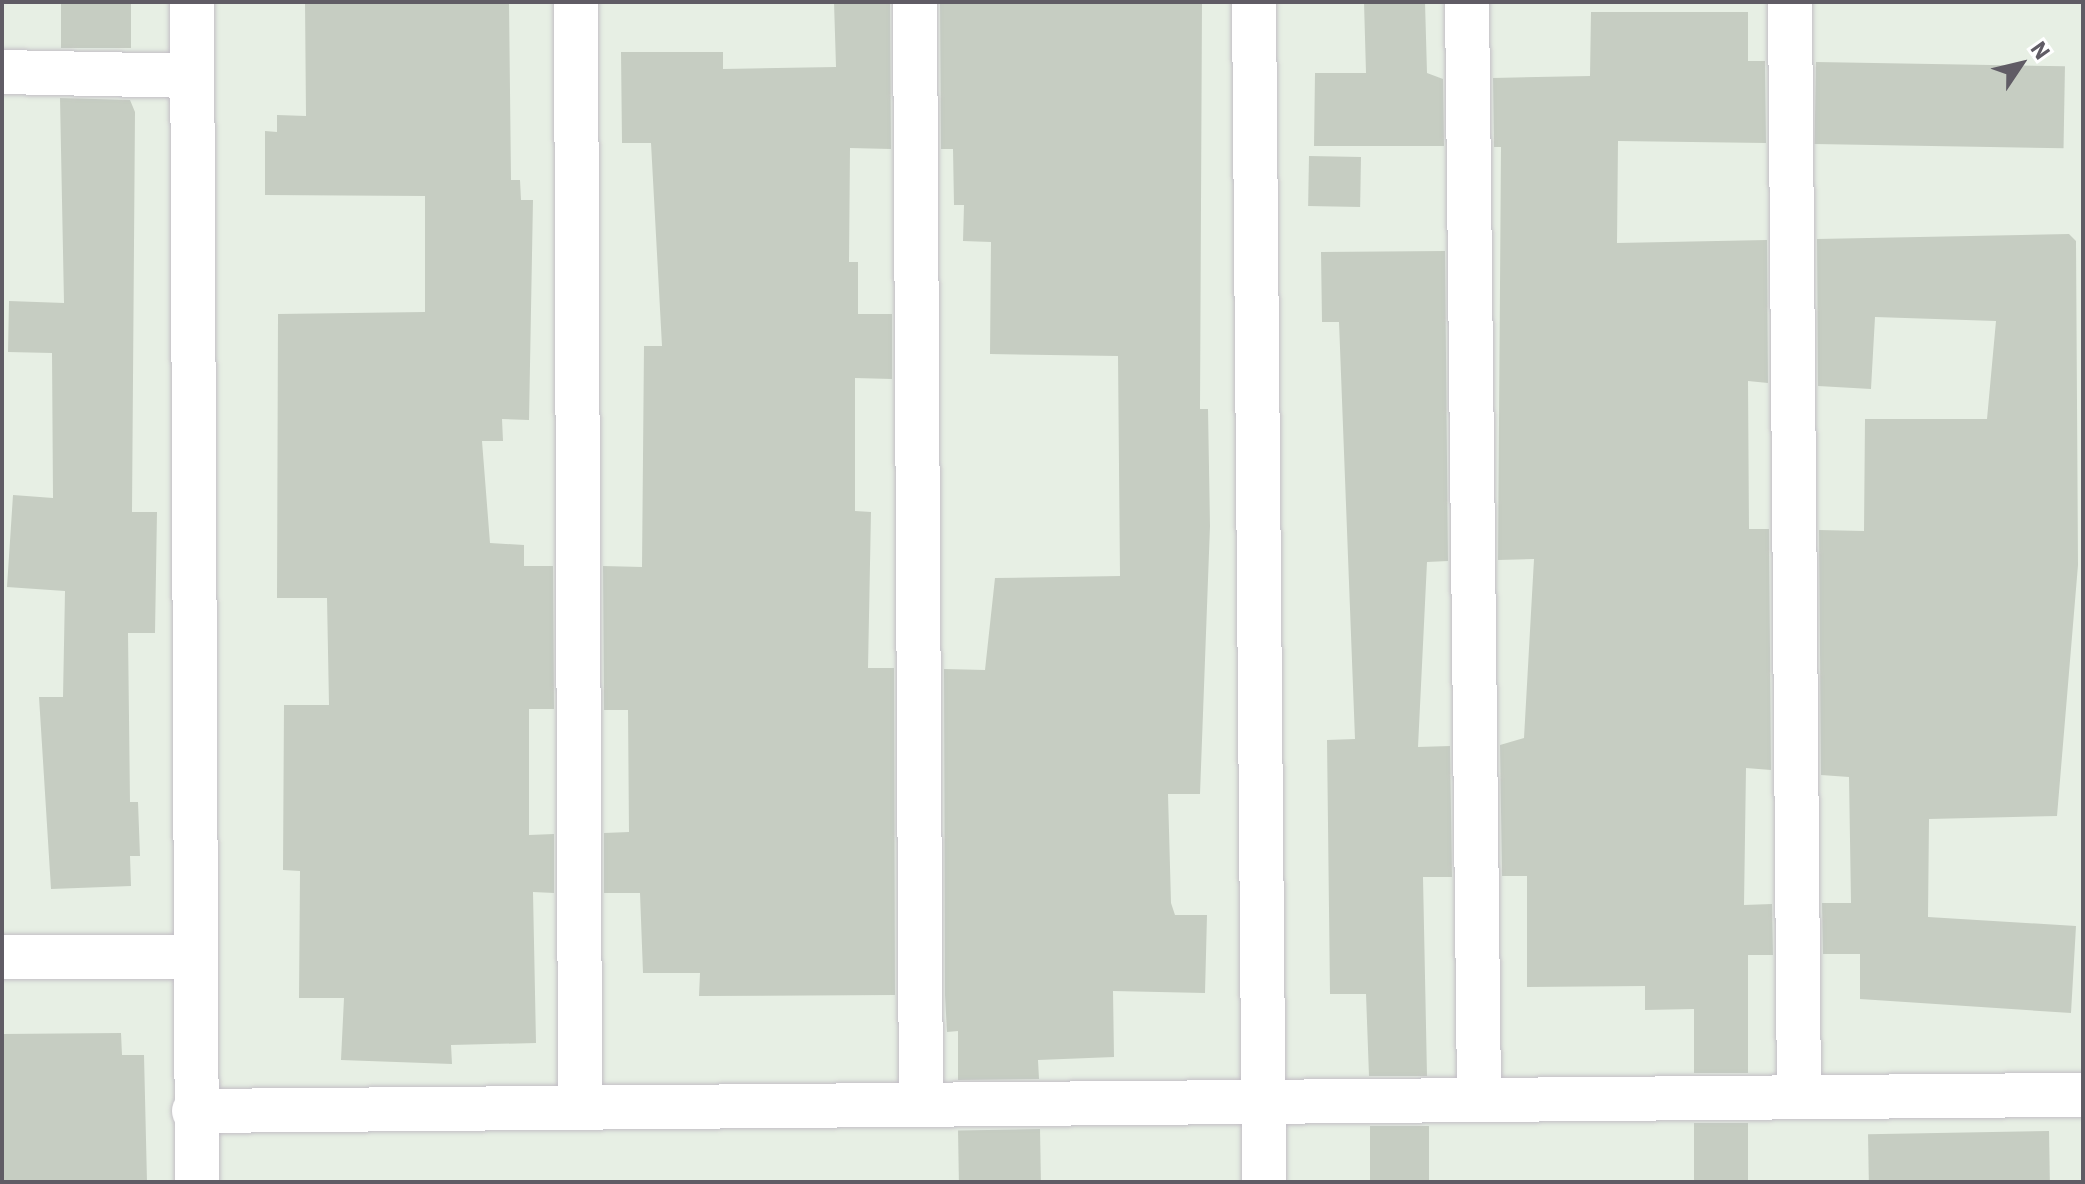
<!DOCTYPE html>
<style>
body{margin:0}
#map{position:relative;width:2085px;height:1184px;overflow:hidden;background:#e7efe4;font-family:"IBM Plex Sans",sans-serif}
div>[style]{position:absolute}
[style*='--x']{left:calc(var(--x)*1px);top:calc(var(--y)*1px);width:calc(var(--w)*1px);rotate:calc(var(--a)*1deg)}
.building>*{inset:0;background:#c6cdc2;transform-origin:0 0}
.roads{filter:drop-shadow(0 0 2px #c2bec5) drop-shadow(0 0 2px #c2bec5)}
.street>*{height:44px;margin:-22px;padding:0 22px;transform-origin:22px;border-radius:22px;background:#fff}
span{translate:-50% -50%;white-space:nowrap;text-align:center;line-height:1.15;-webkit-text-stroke:7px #fff;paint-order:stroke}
.frame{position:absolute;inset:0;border:4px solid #605c65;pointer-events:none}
.north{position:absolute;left:1981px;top:24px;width:80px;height:80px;-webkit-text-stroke:6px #fff;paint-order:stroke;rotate:55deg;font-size:22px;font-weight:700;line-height:32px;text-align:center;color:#605c65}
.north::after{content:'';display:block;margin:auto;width:28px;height:36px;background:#605c65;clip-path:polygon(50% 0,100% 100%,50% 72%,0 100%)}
</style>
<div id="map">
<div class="building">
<i style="left:61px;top:2px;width:70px;height:46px"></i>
<i style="clip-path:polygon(305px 2px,509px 2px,511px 180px,520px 180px,521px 200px,533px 200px,529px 420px,502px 419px,503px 441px,482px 441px,490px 543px,524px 545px,524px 566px,553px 566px,554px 709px,529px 709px,529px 835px,554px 834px,554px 893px,533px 892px,536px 1043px,451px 1045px,452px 1064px,341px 1060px,344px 998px,299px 998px,300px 871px,283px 870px,284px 705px,329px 705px,327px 598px,277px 598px,278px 314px,425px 312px,425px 196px,265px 195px,265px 131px,277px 132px,277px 115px,306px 116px)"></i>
<i style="clip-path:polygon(834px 2px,890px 2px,891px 149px,850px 148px,849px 262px,858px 262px,858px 314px,892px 314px,892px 379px,855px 378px,855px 511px,871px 512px,868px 668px,894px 668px,895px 995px,699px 996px,700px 973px,643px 973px,640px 893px,604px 893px,604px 833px,629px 832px,628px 710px,604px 710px,603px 566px,642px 567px,644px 346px,662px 346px,651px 143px,622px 143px,621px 52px,723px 52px,723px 69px,836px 67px)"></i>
<i style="clip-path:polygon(940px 2px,1202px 2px,1200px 409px,1208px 409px,1210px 526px,1200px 794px,1168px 794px,1171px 903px,1175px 915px,1207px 915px,1205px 993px,1113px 991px,1114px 1057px,1038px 1060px,1039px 1079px,958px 1080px,958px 1031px,947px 1032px,945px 995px,944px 669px,985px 670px,995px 578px,1120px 576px,1118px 356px,990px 354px,991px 242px,963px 241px,964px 205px,954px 205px,953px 149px,941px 149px)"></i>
<i style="clip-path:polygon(1364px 2px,1425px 2px,1427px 73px,1443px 79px,1444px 146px,1314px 146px,1315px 73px,1366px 73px)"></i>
<i style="clip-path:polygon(1591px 12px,1748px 12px,1748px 61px,1765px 61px,1766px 143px,1618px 141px,1617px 243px,1767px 240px,1768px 383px,1748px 381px,1749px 529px,1769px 529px,1771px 770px,1746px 768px,1744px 905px,1772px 904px,1773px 955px,1748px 955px,1748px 1073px,1694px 1073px,1694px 1009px,1645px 1010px,1645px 986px,1527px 987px,1527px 876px,1502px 876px,1500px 745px,1524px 738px,1534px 559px,1498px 560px,1501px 147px,1494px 147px,1493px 78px,1590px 76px)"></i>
<i style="left:1816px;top:62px;width:249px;height:82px;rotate:1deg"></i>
<i style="clip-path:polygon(60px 98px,130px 100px,135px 112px,132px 512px,157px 512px,155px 633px,128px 633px,130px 802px,138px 802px,140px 856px,130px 856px,131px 886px,51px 889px,39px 697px,63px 697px,65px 591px,7px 587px,13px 495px,53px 498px,52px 353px,8px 352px,9px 301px,64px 303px)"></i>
<i style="left:1309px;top:156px;width:52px;height:50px;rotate:1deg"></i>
<i style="clip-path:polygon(2069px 234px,2076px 241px,2078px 565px,2057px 816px,1929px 819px,1928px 917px,2076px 926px,2071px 1013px,1860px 999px,1860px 954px,1823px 954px,1822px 903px,1851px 903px,1849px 777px,1821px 775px,1819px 530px,1864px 531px,1865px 419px,1987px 419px,1996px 321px,1875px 317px,1871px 389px,1818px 386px,1817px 239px)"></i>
<i style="clip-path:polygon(1445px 251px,1448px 561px,1427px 562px,1418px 747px,1450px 746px,1452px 877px,1423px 877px,1427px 1076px,1369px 1076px,1366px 994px,1330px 994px,1327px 740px,1355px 739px,1339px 322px,1322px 322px,1321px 252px)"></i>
<i style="clip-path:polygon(121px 1033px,122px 1055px,144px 1055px,147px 1182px,2px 1182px,2px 1034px)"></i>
<i style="left:1694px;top:1123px;width:54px;height:59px"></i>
<i style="left:1370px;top:1126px;width:59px;height:56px"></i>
<i style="left:1040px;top:1129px;width:53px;height:82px;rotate:89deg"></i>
<i style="left:2049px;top:1131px;width:51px;height:181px;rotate:89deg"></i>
</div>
<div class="roads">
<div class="street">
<i style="--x:192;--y:2;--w:1180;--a:89.76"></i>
<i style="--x:576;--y:2;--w:1102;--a:89.79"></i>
<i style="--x:915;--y:2;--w:1098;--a:89.69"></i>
<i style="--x:1254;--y:2;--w:1180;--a:89.51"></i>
<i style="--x:1467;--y:2;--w:1097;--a:89.37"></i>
<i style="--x:1790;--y:2;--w:1095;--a:89.53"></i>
<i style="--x:2;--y:72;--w:190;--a:1.2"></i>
<i style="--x:2;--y:957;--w:192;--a:0"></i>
<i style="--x:194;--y:1111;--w:1889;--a:-0.49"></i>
</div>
</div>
<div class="frame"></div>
<div class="north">N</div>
</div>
